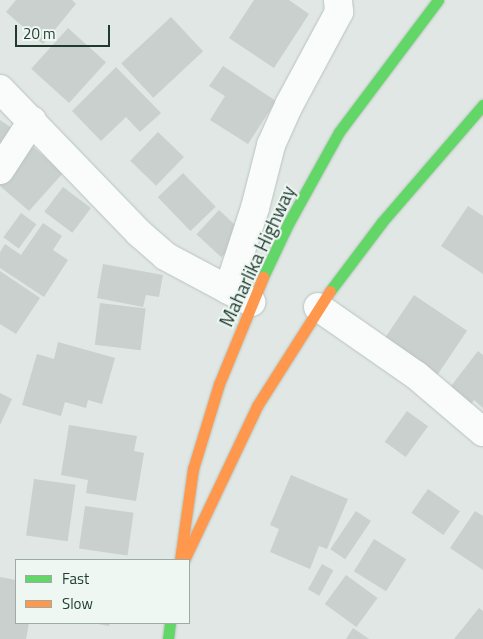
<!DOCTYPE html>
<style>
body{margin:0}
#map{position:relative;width:483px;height:639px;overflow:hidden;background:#e0e7e4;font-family:"Titillium Web",sans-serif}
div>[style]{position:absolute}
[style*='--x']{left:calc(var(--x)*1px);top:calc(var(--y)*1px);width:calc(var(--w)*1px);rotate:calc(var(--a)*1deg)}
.building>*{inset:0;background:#c9d0cd;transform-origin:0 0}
.roads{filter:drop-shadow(0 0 1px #b9c4bf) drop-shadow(0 0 1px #b9c4bf)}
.street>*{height:28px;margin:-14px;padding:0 14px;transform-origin:14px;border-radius:14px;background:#fafbfb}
.fast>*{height:11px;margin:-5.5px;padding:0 5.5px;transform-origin:5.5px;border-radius:5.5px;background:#63d668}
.slow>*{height:11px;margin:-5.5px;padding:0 5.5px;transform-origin:5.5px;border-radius:5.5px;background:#ff974d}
span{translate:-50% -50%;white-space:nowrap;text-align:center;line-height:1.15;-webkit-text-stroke:4px #eef7f2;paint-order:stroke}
.street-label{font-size:19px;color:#1e3a31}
.legend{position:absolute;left:15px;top:559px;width:175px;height:65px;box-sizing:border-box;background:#eef7f2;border:1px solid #9baba5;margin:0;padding:6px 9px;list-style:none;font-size:15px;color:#1e3a31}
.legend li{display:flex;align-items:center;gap:10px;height:25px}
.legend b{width:25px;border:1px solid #9baba5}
.scale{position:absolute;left:15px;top:25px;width:95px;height:22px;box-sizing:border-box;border:2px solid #1e3a31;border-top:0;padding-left:6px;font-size:15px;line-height:18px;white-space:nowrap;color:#1e3a31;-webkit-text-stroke:4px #eef7f2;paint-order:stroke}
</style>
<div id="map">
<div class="building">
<i style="clip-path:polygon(16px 0,72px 0,76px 4px,43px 44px,6px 12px)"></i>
<i style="clip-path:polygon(254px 0,289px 0,309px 14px,274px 68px,229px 38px)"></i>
<i style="left:171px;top:17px;width:47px;height:68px;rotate:47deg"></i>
<i style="left:68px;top:28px;width:51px;height:55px;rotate:42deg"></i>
<i style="clip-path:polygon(223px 66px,276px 101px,248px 144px,210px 120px,225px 96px,209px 86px)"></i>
<i style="clip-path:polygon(116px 67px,161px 113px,140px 132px,126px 117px,101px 141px,72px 111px)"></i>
<i style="clip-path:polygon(0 120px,12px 128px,0 145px)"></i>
<i style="left:158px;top:132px;width:36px;height:40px;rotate:44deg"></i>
<i style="clip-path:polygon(31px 145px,63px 173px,29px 211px,0 186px,0 181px)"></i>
<i style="left:183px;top:173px;width:47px;height:35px;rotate:46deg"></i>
<i style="left:63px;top:187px;width:35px;height:31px;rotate:37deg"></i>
<i style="clip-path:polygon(468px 206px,483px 216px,483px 274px,441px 246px)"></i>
<i style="left:219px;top:210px;width:34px;height:33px;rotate:43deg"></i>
<i style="left:21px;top:213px;width:19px;height:30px;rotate:36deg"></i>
<i style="clip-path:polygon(43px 223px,62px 236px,53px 250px,68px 260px,44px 297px,0 268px,0 252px,5px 244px,21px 255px)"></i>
<i style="clip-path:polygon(103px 264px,163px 275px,159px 297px,146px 295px,143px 307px,97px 298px)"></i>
<i style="clip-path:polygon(0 271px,40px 298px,16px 334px,0 324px)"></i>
<i style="left:414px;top:295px;width:64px;height:55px;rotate:34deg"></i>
<i style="left:100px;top:303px;width:46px;height:42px;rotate:7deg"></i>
<i style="clip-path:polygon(58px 342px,115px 358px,102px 404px,88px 400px,86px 408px,65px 402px,61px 416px,22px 405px,37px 354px,54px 359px)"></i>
<i style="clip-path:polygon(478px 351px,483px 355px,483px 408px,474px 400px,469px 407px,448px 390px)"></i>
<i style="clip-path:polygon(0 393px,12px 399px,0 425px)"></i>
<i style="left:407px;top:411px;width:26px;height:38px;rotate:36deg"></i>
<i style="clip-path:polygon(69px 425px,137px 436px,134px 451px,144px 453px,136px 501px,86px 493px,88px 480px,61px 475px)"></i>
<i style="clip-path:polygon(291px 475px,348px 499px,327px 549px,319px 546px,310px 569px,270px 552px,279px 529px,270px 525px)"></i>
<i style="left:34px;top:479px;width:42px;height:57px;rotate:8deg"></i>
<i style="left:428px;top:489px;width:39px;height:29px;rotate:35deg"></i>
<i style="left:85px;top:506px;width:49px;height:43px;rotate:8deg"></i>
<i style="left:356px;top:511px;width:18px;height:46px;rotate:34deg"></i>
<i style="clip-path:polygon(475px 511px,483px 516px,483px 570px,450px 548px)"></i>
<i style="left:374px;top:539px;width:38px;height:38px;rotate:32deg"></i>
<i style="left:322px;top:564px;width:13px;height:29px;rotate:29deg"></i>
<i style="left:346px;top:575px;width:39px;height:36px;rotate:36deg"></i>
<i style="clip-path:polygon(0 577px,16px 580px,16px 623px,29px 623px,26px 639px,0 639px)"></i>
<i style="clip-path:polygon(479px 608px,483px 611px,483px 639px,454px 639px)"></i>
<i style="clip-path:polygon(93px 623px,110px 623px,109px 626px)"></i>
<i style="clip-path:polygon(353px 628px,369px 639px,346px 639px)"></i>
</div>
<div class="roads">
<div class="street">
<i style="--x:0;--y:89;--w:200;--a:46"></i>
<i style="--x:139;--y:233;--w:35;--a:41"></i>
<i style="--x:165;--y:256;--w:98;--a:28.1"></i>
<i style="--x:0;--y:170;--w:59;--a:-56.9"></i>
<i style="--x:228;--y:290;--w:86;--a:-71.8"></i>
<i style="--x:255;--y:208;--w:65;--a:-75.7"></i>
<i style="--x:271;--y:145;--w:44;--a:-65.8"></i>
<i style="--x:289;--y:105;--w:106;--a:-61.7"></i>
<i style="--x:339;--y:12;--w:12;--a:-95"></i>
<i style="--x:318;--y:307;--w:119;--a:34.8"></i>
<i style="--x:416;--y:375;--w:88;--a:40.4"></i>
</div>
<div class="fast">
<i style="--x:263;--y:277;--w:59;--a:-64.7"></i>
<i style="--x:288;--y:224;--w:105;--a:-61"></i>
<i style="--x:339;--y:132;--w:165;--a:-53.1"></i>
<i style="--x:330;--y:291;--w:86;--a:-53"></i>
<i style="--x:382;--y:222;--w:155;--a:-49.2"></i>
<i style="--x:168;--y:639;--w:16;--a:-83"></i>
</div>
<div class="slow">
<i style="--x:180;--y:560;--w:92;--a:-81.9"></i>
<i style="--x:193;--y:469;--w:89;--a:-73"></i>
<i style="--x:219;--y:384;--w:116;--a:-67.6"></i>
<i style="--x:184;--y:560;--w:170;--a:-64.6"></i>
<i style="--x:257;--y:406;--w:136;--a:-57.6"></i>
</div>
</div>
<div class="street-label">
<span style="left:257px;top:256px;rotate:-65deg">Maharlika Highway</span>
</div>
<ul class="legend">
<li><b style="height:6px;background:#63d668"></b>Fast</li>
<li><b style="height:6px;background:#ff974d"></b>Slow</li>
</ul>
<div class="scale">20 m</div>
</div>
